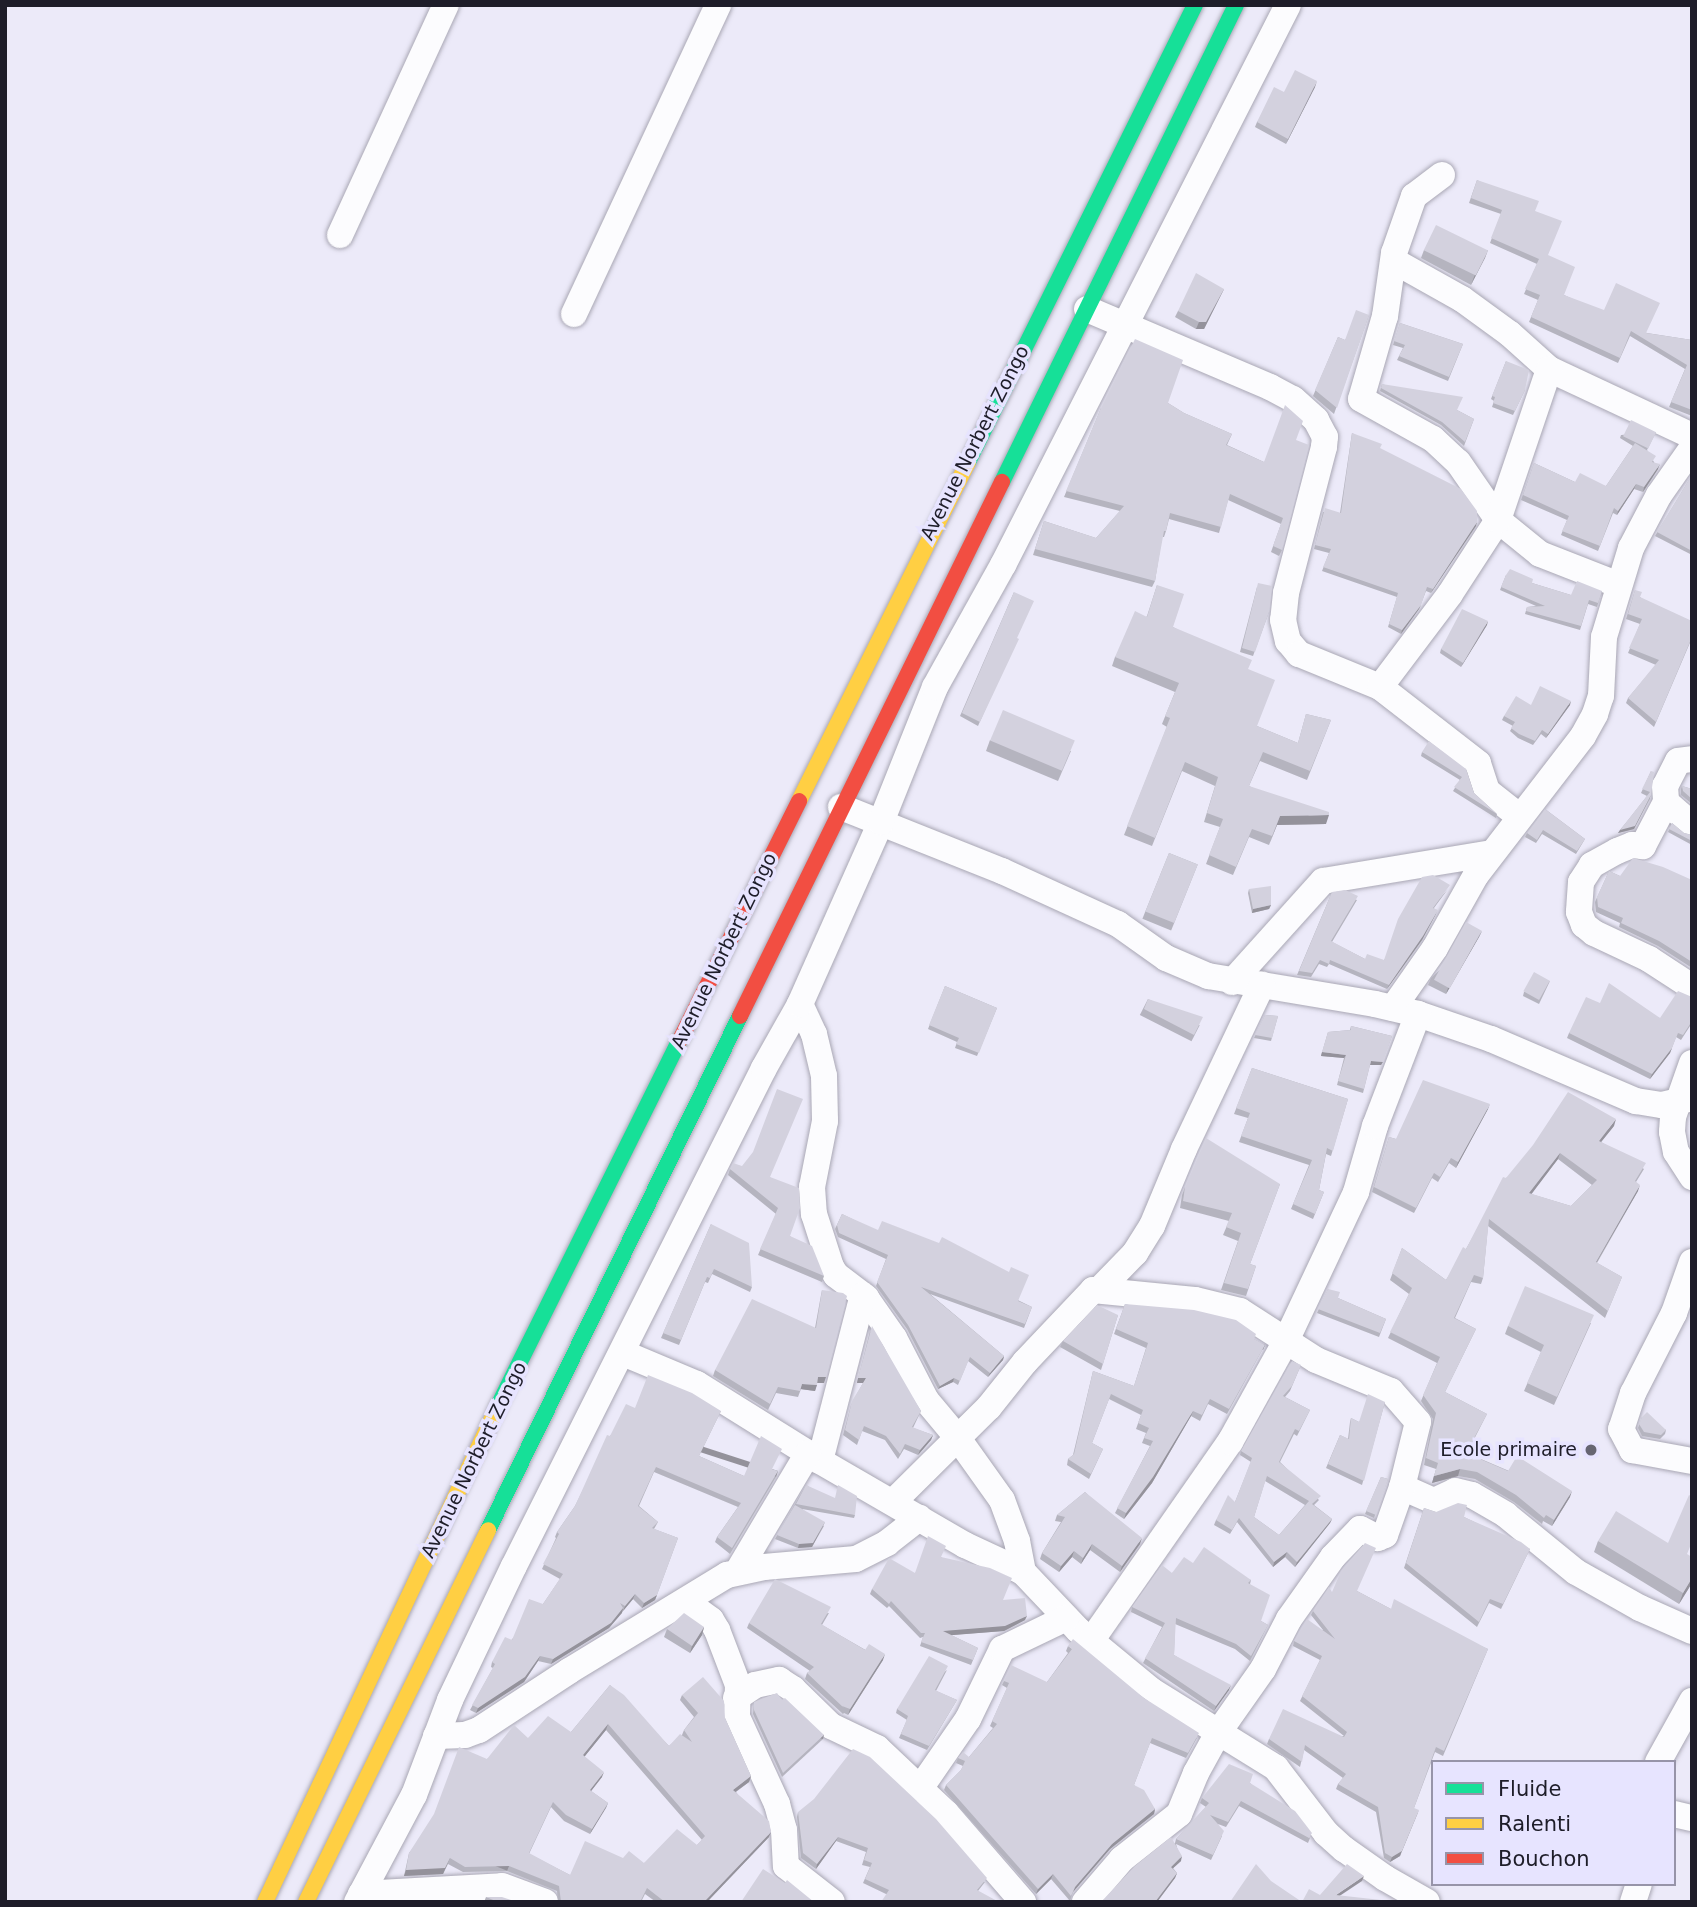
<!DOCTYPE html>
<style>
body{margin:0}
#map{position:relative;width:1697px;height:1907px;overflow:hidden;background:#eceaf9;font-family:"DejaVu Sans",sans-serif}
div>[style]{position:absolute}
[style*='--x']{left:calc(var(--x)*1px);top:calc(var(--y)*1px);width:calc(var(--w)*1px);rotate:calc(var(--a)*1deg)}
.roads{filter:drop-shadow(0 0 2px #a9a7b4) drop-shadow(0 0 2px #a9a7b4)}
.street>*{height:26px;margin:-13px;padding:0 13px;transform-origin:13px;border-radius:13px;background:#fcfcfe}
.fast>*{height:16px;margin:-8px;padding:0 8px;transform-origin:8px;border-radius:8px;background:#16e098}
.slow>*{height:16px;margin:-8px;padding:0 8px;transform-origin:8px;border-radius:8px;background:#ffcf43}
.jam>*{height:16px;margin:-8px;padding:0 8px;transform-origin:8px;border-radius:8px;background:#f24e42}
.wall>*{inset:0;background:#b5b4bf;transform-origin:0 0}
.shaded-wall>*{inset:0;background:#94929b;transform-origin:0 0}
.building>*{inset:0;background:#d3d1de;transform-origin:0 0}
.dots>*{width:19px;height:19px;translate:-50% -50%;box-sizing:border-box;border:4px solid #e7e4ff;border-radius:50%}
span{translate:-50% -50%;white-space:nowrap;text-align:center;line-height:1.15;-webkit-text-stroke:7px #e7e4ff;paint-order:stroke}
.street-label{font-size:19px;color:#1e1d29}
.poi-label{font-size:19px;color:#1e1d29}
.right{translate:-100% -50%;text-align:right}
.frame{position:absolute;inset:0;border:7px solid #1e1d29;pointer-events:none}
.legend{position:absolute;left:1431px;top:1760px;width:245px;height:126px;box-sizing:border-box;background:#e7e4ff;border:2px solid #9794a9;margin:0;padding:9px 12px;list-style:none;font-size:21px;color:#1e1d29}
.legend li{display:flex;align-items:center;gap:14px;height:35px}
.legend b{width:35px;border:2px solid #9794a9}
</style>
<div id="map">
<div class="roads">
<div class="street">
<i style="--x:1442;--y:175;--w:35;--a:143"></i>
<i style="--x:1414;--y:196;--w:60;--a:109.3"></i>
<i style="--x:1394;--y:253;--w:64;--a:98.1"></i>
<i style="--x:1385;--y:316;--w:86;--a:106.1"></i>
<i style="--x:1361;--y:399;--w:82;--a:29.1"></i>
<i style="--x:1433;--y:439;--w:34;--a:43"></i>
<i style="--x:1458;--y:462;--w:70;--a:55.4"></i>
<i style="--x:1498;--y:520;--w:54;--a:39"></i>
<i style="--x:1540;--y:554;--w:85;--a:21.4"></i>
<i style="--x:340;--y:235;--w:253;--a:-65.3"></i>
<i style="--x:1394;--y:261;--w:78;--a:29.2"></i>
<i style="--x:1462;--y:299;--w:59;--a:36.1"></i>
<i style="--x:1510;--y:334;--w:52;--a:41.9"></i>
<i style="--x:1549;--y:369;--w:158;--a:25.1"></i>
<i style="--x:1087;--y:309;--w:199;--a:23.1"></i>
<i style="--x:1270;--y:387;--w:26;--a:28"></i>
<i style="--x:1293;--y:399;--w:31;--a:42"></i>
<i style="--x:1316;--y:420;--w:19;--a:62"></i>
<i style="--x:1325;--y:437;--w:10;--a:96"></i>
<i style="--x:1324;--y:447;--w:151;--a:104.6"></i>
<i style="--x:1286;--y:593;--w:27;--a:96"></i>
<i style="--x:1283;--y:620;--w:22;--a:77"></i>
<i style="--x:1288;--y:641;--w:17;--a:50"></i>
<i style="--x:1299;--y:654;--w:87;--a:22.2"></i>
<i style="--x:574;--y:314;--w:341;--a:-65"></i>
<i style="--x:1692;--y:759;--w:14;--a:172"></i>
<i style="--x:1678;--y:761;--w:28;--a:117"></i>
<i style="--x:1665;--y:786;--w:16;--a:86"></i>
<i style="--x:1666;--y:802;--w:35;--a:41"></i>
<i style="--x:1666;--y:802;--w:50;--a:117.6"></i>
<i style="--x:1643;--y:846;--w:11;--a:-175"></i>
<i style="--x:1632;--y:845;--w:16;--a:158"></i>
<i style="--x:1617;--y:851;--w:29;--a:151"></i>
<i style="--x:1592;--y:865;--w:20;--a:123"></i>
<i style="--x:1581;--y:882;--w:30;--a:94"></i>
<i style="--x:1579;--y:912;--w:14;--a:69"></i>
<i style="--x:1584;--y:925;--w:13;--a:39"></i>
<i style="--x:1594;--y:933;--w:61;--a:25.3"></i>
<i style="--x:1649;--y:959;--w:51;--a:33.1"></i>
<i style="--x:841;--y:807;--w:173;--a:21.7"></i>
<i style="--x:1002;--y:871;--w:128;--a:24.6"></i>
<i style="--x:1118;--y:924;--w:59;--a:35.3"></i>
<i style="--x:1166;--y:958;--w:46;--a:23.2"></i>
<i style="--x:1208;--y:976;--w:169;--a:9.5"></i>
<i style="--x:1375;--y:1004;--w:44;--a:13.1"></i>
<i style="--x:1418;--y:1014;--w:77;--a:18.9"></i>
<i style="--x:1491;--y:1039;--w:158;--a:23.2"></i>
<i style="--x:1636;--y:1101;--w:26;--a:9"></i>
<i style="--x:1662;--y:1105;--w:31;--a:-13"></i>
<i style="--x:1520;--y:817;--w:42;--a:-141.8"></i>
<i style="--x:1487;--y:791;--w:29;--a:-108"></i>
<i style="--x:1478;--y:763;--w:124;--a:-142.2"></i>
<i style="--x:1380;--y:687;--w:116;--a:-53"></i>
<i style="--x:1450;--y:594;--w:88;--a:-57"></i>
<i style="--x:1498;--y:520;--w:159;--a:-71.3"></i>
<i style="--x:1232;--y:982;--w:136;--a:-48"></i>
<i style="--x:1323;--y:881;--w:171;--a:-9.4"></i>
<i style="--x:800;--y:1004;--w:33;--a:65"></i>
<i style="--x:814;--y:1034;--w:43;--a:76.6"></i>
<i style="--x:824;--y:1076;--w:45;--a:88.7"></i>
<i style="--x:825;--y:1121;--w:67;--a:101.1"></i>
<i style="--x:812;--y:1187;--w:27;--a:86"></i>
<i style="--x:814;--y:1214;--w:56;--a:72.2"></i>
<i style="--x:831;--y:1267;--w:9;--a:58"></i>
<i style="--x:836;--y:1275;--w:38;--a:37"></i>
<i style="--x:866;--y:1298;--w:49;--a:55"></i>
<i style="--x:894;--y:1338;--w:70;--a:62.7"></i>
<i style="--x:926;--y:1400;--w:48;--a:50"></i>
<i style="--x:957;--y:1437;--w:77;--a:54.5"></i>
<i style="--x:1002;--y:1500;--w:44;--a:69.9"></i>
<i style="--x:1017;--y:1541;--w:32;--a:79"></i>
<i style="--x:1393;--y:1008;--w:73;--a:-55"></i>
<i style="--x:1435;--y:948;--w:84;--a:-60.7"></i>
<i style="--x:1476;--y:875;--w:175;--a:-52.4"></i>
<i style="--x:1583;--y:736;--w:25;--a:-61"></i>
<i style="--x:1595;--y:714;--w:19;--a:-72"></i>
<i style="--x:1601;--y:696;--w:59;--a:-87.1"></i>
<i style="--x:1604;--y:637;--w:93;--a:-73.1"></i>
<i style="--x:1631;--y:548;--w:60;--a:-62.2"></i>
<i style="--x:1659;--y:495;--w:57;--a:-54.9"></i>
<i style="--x:1692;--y:1063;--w:57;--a:109.4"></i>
<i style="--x:1673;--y:1117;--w:15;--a:94"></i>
<i style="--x:1672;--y:1132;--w:20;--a:79"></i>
<i style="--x:1676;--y:1152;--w:30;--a:57"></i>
<i style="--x:1692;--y:1262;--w:54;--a:109.4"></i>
<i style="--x:1674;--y:1313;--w:90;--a:117.1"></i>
<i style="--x:1633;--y:1393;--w:38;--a:108"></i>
<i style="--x:1621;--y:1429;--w:24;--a:62"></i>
<i style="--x:1632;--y:1450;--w:61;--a:10.4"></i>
<i style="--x:1099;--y:1290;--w:52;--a:-45.8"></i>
<i style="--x:1135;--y:1253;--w:32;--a:-58"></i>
<i style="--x:1152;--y:1226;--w:83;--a:-67.4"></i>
<i style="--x:1184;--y:1149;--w:182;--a:-64.6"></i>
<i style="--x:623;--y:1353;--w:80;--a:22.7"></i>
<i style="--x:697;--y:1384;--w:145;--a:32"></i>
<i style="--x:820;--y:1461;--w:168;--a:30.1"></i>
<i style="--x:965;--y:1545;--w:64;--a:25"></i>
<i style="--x:1023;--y:1572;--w:80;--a:46.5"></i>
<i style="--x:1078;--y:1630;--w:96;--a:39.5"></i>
<i style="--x:1152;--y:1691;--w:146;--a:31.8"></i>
<i style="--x:1276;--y:1768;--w:82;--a:52.4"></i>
<i style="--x:1326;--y:1833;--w:24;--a:42"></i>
<i style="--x:1344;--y:1849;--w:50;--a:35.3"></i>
<i style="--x:1385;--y:1878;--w:48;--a:29.7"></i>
<i style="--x:820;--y:1461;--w:171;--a:-75.5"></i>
<i style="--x:1402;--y:1487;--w:35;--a:24"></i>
<i style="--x:1434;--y:1501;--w:23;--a:-25"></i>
<i style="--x:1455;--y:1491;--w:17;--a:13"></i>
<i style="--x:1472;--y:1495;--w:39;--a:30"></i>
<i style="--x:1506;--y:1515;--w:90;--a:39.2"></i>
<i style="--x:1576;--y:1572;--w:73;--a:29.4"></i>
<i style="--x:1640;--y:1608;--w:57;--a:23.9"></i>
<i style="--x:893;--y:1502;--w:135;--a:-44.7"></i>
<i style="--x:989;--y:1407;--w:58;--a:-51.3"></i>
<i style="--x:1025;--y:1362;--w:99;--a:-46.6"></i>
<i style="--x:1093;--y:1290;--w:102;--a:5.6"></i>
<i style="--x:1195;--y:1300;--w:46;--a:13.7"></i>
<i style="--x:1240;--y:1311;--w:90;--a:32.8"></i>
<i style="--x:1316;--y:1360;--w:81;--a:22.5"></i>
<i style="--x:1391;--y:1391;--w:41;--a:48.9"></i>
<i style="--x:1418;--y:1422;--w:67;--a:103.8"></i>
<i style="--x:1402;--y:1487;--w:51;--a:109.5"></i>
<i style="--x:1385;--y:1535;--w:8;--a:157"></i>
<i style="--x:1378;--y:1538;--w:20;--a:-153"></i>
<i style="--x:1360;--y:1529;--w:39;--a:134"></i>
<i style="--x:1333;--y:1557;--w:76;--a:125.4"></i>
<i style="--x:1289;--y:1619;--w:56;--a:117.5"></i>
<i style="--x:1263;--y:1669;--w:78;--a:125.1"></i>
<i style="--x:1218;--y:1733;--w:46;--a:118.8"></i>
<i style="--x:1196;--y:1773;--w:44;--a:112.5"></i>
<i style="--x:1179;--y:1814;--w:73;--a:141.7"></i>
<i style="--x:1122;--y:1859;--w:57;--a:130.7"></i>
<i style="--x:738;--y:1571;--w:137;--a:-59.3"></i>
<i style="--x:685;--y:1601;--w:32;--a:36"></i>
<i style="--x:711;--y:1620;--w:12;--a:59"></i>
<i style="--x:717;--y:1630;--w:59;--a:69.1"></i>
<i style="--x:738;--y:1685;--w:32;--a:92"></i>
<i style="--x:737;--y:1717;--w:96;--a:65.3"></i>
<i style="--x:777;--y:1804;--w:27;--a:75"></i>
<i style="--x:784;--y:1830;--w:36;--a:87"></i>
<i style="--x:786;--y:1866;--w:58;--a:38"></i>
<i style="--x:1091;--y:1641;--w:243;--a:-55.1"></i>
<i style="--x:1230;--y:1442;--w:115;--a:-61"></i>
<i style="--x:1286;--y:1341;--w:165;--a:-64.8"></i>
<i style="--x:1356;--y:1192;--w:69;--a:-73.9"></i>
<i style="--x:1375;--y:1126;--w:120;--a:-69"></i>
<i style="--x:736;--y:1698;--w:23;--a:-34"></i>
<i style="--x:755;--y:1685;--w:25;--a:-12"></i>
<i style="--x:779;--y:1680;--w:17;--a:33"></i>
<i style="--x:793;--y:1689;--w:53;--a:44.2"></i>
<i style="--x:831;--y:1726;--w:51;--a:25.6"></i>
<i style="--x:877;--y:1748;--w:95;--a:43.3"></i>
<i style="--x:946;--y:1813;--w:118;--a:49.1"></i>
<i style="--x:436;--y:1736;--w:29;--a:-2"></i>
<i style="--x:465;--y:1735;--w:15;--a:-20"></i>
<i style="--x:479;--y:1730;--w:108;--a:-33.2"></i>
<i style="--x:569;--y:1671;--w:185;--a:-31.3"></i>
<i style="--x:727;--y:1575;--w:38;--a:-12"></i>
<i style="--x:764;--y:1567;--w:92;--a:-5"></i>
<i style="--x:856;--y:1559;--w:35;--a:-27"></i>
<i style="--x:887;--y:1543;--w:41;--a:-38"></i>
<i style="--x:1658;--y:1762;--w:70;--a:-60.9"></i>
<i style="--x:919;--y:1790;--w:86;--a:-55.4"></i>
<i style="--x:968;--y:1719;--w:78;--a:-64.1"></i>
<i style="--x:1002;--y:1649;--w:71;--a:-25.8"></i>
<i style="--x:1674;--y:1814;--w:18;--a:13"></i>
<i style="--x:361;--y:1894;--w:141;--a:-3.2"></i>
<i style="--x:502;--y:1886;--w:46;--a:20.4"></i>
<i style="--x:357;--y:1902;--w:121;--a:-62"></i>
<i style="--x:414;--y:1795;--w:102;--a:-69.2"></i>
<i style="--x:450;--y:1700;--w:148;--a:-64.5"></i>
<i style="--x:514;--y:1566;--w:557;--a:-63.34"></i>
<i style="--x:764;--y:1068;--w:73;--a:-60.6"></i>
<i style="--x:800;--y:1004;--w:199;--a:-66"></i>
<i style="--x:881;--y:822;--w:145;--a:-68.2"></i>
<i style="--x:935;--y:687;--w:140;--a:-60.9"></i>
<i style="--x:1003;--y:565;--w:628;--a:-63.03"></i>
<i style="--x:1633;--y:1902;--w:19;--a:-72"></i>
</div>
<div class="fast">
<i style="--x:968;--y:462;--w:510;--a:-63.59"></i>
<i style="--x:1002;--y:482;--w:531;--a:-63.87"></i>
<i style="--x:497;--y:1408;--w:411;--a:-63.6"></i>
<i style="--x:488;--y:1530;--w:572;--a:-63.88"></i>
</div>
<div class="slow">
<i style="--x:799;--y:801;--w:379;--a:-63.5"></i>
<i style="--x:265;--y:1902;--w:546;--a:-64.84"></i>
<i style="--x:306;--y:1902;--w:414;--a:-63.9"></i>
</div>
<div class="jam">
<i style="--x:740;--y:1016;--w:595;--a:-63.87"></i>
<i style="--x:680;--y:1040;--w:267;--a:-63.5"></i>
</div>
</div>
<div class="wall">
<i style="clip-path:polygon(1315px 87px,1286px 144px,1255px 127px,1257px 122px,1284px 92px)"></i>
<i style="clip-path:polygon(1477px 180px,1535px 211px,1548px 256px,1564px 295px,1647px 333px,1692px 340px,1692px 416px,1669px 407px,1685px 369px,1630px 336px,1618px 363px,1529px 322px,1538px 300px,1524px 294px,1537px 264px,1490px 243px,1501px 214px,1469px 203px)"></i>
<i style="clip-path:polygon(1424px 250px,1488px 250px,1471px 285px,1421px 258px)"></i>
<i style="clip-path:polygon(1224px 289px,1204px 329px,1196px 329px,1175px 317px,1178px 311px)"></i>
<i style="clip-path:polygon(1369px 315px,1334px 414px,1313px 396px,1338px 337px,1345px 340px)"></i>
<i style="clip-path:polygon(1400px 323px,1463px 344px,1448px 381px,1397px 360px,1403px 348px,1393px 345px)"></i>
<i style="clip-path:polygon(1506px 361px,1525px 390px,1513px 415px,1492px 407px,1494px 401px,1491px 399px)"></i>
<i style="clip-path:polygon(1382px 384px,1457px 410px,1474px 419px,1464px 446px,1441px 425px,1380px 391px)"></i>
<i style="clip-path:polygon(1168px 403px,1184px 413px,1232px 434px,1227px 445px,1264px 462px,1296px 440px,1282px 550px,1279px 556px,1271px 552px,1281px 524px,1228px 500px,1219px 533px,1169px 519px,1166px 531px,1164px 537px,1162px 537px,1155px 581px,1152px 587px,1033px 555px,1044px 521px,1096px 538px,1120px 511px,1064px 497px,1101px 408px)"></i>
<i style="clip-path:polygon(1656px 432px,1647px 450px,1658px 469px,1643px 492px,1634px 489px,1617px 515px,1613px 513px,1598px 551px,1561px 535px,1567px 520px,1521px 500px,1534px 463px,1575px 482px,1606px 486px,1633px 446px,1620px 438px,1621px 435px)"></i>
<i style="clip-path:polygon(1352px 433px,1380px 449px,1476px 526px,1431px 593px,1426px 591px,1419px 609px,1401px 634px,1388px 627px,1397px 597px,1322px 571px,1329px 553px,1314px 549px,1323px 512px,1340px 513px)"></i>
<i style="clip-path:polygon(1692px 475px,1692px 555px,1655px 536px)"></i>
<i style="clip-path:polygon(1506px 575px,1571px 595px,1602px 591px,1597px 607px,1588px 604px,1580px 630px,1525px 614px,1527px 607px,1536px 606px,1500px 590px)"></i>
<i style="clip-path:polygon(1157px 585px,1173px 627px,1248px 669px,1257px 726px,1298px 743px,1306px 714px,1331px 720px,1307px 780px,1260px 761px,1249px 786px,1326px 824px,1277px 825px,1269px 845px,1249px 837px,1233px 875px,1206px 864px,1220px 827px,1204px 822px,1215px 786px,1182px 771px,1152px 846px,1124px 835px,1167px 727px,1162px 724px,1175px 692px,1112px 666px,1115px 657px,1147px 616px)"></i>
<i style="clip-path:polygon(1257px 587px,1269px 612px,1253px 656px,1240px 652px)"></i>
<i style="clip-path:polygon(1635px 590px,1640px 597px,1692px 638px,1654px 727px,1626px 703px,1628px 698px,1656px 665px,1628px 653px,1640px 624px,1626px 619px)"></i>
<i style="clip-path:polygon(1014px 592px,1017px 638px,978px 726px,960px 716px)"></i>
<i style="clip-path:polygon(1487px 625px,1461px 667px,1440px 653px,1441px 649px)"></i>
<i style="clip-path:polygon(1531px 705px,1570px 705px,1546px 738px,1541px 734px,1533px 745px,1518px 738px,1510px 731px,1513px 726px,1502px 720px,1504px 716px)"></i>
<i style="clip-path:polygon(990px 740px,1071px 751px,1058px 781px,986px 751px)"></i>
<i style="clip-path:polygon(1422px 752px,1466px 769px,1474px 793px,1497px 814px,1496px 818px,1453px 791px,1460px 780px,1421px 756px)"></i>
<i style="clip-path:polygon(1651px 771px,1650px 799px,1634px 829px,1618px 833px,1647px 796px,1641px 793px)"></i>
<i style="clip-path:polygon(1682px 786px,1692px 789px,1692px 804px,1681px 795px,1681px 789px)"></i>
<i style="clip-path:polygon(1545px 809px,1585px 839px,1576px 854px,1542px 834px,1536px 843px,1525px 837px,1527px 833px)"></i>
<i style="clip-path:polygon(1672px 823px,1684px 833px,1692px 835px,1692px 845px,1668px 832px)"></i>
<i style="left:1169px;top:853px;width:31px;height:71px;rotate:22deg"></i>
<i style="clip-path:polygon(1609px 871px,1620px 876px,1692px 880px,1692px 968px,1658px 946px,1619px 927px,1620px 923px,1596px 912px,1595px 902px)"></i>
<i style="clip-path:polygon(1249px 889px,1271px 905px,1269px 909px,1252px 913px,1248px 893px)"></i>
<i style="clip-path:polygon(1448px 889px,1434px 908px,1436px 914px,1422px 940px,1387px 989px,1329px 964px,1327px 967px,1319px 964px,1311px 977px,1297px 975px,1332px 892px,1357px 900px,1332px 942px,1365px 959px,1384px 960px)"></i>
<i style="clip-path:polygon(1482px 931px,1479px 937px,1446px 994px,1428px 985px,1431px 978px)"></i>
<i style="clip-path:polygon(1550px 981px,1539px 1004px,1523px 996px,1524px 992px)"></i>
<i style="clip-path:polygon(945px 986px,997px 1008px,977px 1056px,955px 1048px,957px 1042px,928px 1029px)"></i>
<i style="left:1148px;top:999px;width:58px;height:18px;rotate:27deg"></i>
<i style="clip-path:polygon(1600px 1003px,1660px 1018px,1692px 1023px,1681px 1040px,1676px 1037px,1670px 1053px,1650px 1079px,1567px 1038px,1569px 1033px)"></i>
<i style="clip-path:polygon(1265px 1015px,1278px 1016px,1271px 1041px,1254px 1038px)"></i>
<i style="clip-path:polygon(1351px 1026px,1392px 1036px,1381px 1065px,1370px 1065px,1363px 1093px,1337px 1085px,1344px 1058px,1321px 1056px,1328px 1032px,1350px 1030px)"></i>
<i style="clip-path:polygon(1252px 1068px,1348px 1099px,1331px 1156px,1326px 1154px,1319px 1190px,1324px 1192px,1313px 1219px,1291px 1209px,1309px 1165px,1239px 1142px,1248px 1118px,1234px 1114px)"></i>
<i style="clip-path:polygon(1488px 1109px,1456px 1168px,1449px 1163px,1438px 1182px,1432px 1178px,1414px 1213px,1372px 1192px,1389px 1137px,1396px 1139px)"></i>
<i style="clip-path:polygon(evenodd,1614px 1126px,1601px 1142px,1644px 1169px,1636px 1182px,1638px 1191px,1597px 1263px,1622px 1277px,1605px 1318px,1488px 1226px,1483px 1278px,1481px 1284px,1471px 1282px,1455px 1318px,1476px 1329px,1445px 1392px,1487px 1414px,1467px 1453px,1570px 1497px,1552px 1526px,1543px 1521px,1542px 1524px,1514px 1502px,1475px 1479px,1458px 1476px,1432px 1483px,1436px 1469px,1424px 1465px,1433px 1419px,1421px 1401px,1437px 1363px,1388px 1338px,1409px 1294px,1390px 1280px,1402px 1248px,1446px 1280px,1466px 1249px,1506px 1178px,1614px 1126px,1558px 1159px,1592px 1185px,1571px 1206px,1531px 1194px,1558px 1159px)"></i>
<i style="clip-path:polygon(730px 1169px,770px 1177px,790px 1236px,824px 1276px,822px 1282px,758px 1255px,776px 1214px,728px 1175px)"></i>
<i style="clip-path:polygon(1280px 1184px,1250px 1264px,1256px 1266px,1246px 1296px,1221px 1290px,1238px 1241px,1223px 1235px,1229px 1221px,1180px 1208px,1182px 1195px,1185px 1187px)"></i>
<i style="clip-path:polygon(842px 1214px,1032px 1307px,1024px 1328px,930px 1294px,1004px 1356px,1003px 1360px,988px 1377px,968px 1361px,958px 1385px,953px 1382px,938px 1389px,907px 1329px,876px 1286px,886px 1259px,838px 1237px,835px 1229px)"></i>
<i style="clip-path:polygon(711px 1224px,752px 1287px,750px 1292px,712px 1274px,708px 1283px,705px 1282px,679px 1345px,661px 1338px)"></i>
<i style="clip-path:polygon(1328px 1289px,1338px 1298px,1386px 1319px,1379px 1337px,1317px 1313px)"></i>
<i style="clip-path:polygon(822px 1290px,824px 1383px,817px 1383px,815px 1391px,801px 1389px,798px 1397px,776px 1393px,768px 1410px,713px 1376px,715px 1370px,815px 1328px,821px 1295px)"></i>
<i style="clip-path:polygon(1125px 1304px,1254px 1339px,1265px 1345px,1227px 1414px,1208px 1404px,1200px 1421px,1191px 1416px,1152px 1483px,1124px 1519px,1115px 1513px,1150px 1446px,1142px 1443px,1146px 1433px,1136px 1429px,1141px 1415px,1109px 1399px,1092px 1443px,1103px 1449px,1089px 1479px,1067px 1465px,1068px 1459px,1073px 1455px,1093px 1371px,1134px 1386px,1146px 1348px,1114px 1334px)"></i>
<i style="clip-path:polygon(1118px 1315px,1101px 1370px,1060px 1347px,1063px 1341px)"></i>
<i style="clip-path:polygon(1591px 1323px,1554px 1405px,1524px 1391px,1541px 1352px,1505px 1334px,1508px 1326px)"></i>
<i style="clip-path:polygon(870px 1331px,921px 1411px,913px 1428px,933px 1435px,931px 1440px,918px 1455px,904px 1449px,898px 1459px,885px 1440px,862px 1431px,867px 1417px,857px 1445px,843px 1435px,851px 1405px,863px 1383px,857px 1383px)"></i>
<i style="clip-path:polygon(evenodd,1301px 1365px,1290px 1391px,1285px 1397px,1310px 1410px,1297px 1436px,1294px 1434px,1280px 1462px,1319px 1500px,1314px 1505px,1332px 1519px,1330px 1523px,1295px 1567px,1285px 1557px,1273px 1567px,1237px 1522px,1230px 1534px,1214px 1525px,1216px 1520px,1235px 1502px,1251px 1462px,1240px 1455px,1241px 1451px,1301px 1365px,1265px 1481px,1305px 1505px,1279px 1535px,1254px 1517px,1265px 1481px)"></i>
<i style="clip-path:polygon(1385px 1402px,1362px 1485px,1326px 1468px,1340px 1435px,1348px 1439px,1350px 1422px,1351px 1418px,1359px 1422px)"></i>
<i style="clip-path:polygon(635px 1408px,721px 1411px,699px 1456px,744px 1476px,773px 1469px,776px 1477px,730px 1554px,715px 1542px,717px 1537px,738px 1507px,654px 1472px,639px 1506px,658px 1522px,654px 1529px,678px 1538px,655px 1600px,642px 1608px,633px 1599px,609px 1628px,551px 1664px,538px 1661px,524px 1682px,476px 1713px,470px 1710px,493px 1668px,491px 1667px,492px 1662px,543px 1604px,560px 1579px,542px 1569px,556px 1538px,555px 1537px,557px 1532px,575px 1506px,610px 1436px)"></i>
<i style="clip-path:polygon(1642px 1417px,1666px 1430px,1665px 1434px,1660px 1439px,1642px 1436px,1638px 1428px)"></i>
<i style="clip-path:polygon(1381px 1477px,1388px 1479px,1374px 1518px,1365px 1514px)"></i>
<i style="clip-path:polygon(806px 1485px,855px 1515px,854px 1518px,802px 1509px,824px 1526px,812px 1547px,798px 1548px,775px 1539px)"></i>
<i style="clip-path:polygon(1085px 1492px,1140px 1544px,1120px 1572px,1090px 1550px,1081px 1564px,1072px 1557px,1059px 1572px,1040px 1559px,1042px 1553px,1061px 1522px,1055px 1521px,1057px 1515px)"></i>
<i style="clip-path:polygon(1424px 1508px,1436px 1512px,1464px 1517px,1530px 1549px,1501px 1609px,1489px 1603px,1477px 1627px,1404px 1568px)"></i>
<i style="clip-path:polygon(1598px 1541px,1687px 1555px,1692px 1583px,1679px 1604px,1594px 1552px)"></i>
<i style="clip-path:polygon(941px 1557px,1003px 1600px,1025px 1620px,1004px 1631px,951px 1635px,978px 1648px,971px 1665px,920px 1646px,923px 1637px,920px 1638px,889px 1606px,887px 1608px,870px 1594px,872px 1589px,915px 1573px)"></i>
<i style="clip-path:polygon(1193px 1563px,1251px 1580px,1250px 1584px,1261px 1621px,1268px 1625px,1250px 1661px,1235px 1649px,1175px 1624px,1174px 1655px,1229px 1690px,1214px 1711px,1143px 1663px,1162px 1627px,1131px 1612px,1132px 1607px,1172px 1573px)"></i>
<i style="clip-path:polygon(1357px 1591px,1391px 1609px,1488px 1649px,1443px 1756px,1435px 1752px,1414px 1808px,1400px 1856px,1390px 1862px,1384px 1858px,1376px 1812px,1336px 1789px,1338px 1784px,1343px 1778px,1304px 1750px,1300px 1767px,1267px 1744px,1269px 1739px,1344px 1736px,1300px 1701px,1320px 1660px,1293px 1646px,1294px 1641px,1323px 1630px,1311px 1615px,1313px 1611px,1332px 1592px)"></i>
<i style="clip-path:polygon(829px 1613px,822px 1625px,883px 1660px,848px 1715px,844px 1713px,843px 1714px,805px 1679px,807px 1673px,810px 1671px,747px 1628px,749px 1623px)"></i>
<i style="clip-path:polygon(704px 1627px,702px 1635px,690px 1653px,664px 1637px,667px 1629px)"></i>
<i style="clip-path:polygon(1068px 1646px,1144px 1698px,1197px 1738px,1186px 1758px,1150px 1743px,1134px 1785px,1155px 1809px,1154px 1814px,1110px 1849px,1073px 1892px,1070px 1901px,1051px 1879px,1036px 1894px,944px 1790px,946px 1785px,961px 1770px,963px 1766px,956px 1763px,958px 1758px,969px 1757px,993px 1728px,990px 1726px,1007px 1688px,1002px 1685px,1004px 1681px,1047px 1682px,1068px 1653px,1066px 1651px)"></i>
<i style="clip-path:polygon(947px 1670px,936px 1691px,957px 1700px,927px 1750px,899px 1738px,907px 1720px,896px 1713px,897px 1709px)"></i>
<i style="clip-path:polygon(evenodd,610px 1685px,669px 1746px,682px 1735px,684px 1730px,694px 1717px,680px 1700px,682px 1695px,725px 1718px,751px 1776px,749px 1782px,736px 1792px,769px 1837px,707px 1902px,656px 1902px,645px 1894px,641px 1902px,558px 1902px,557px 1891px,507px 1871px,463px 1872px,448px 1864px,443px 1874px,404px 1876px,409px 1853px,487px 1759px,528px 1738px,571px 1732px,610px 1685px,606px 1730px,702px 1840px,697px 1845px,644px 1863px,570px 1875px,529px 1854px,551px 1807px,564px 1821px,590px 1834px,608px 1803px,591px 1791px,602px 1777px,584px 1757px,606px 1730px)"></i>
<i style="clip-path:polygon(782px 1700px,823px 1739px,782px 1777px,753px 1714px,754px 1702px)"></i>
<i style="clip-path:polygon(1250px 1783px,1310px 1838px,1308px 1843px,1239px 1806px,1226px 1827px,1218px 1824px,1222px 1836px,1211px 1860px,1176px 1844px,1181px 1861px,1173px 1868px,1177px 1873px,1175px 1878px,1157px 1902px,1101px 1902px,1175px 1843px,1176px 1839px,1206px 1807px,1200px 1803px,1202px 1798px)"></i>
<i style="clip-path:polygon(798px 1812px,985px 1882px,978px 1891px,886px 1894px,863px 1883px,870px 1867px,862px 1865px,866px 1852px,836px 1841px,816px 1869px,801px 1858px,797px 1817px)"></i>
<i style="clip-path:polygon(486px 1897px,517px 1902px,484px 1902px)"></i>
</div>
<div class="shaded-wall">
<i style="clip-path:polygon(1317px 81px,1315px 87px,1286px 144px,1288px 139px)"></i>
<i style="clip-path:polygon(1488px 250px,1485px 258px,1471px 285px,1474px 277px)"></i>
<i style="clip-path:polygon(1224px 289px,1204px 329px,1196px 329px,1199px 322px)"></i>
<i style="clip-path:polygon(1660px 464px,1658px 469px,1643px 492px,1644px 487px)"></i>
<i style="clip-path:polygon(1636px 484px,1634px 489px,1617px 515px,1618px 511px)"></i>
<i style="clip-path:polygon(1477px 522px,1476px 526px,1431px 593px,1433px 589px)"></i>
<i style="clip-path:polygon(1421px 605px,1419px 609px,1401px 634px,1402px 630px)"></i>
<i style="clip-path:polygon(1488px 621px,1487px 625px,1461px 667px,1463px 663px)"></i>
<i style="clip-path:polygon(1571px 701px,1570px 705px,1546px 738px,1548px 734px)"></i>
<i style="clip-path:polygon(1651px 795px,1634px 829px,1618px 833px,1620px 830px)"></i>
<i style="clip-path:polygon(1329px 815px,1326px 824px,1277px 825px,1269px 845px,1280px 816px)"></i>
<i style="clip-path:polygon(1271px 905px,1269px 909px,1252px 913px,1253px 909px)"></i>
<i style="clip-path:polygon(1438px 910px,1422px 940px,1387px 989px,1389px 985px)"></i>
<i style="clip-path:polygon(1482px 931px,1479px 937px,1446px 994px,1448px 988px)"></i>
<i style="clip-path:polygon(1672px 1048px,1670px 1053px,1650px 1079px,1652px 1074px)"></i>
<i style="clip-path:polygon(1322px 1052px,1346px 1055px,1344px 1058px,1321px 1056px)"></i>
<i style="clip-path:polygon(1371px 1061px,1383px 1062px,1381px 1065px,1370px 1065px)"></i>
<i style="clip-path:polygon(1490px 1104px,1488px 1109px,1456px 1168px,1458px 1162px)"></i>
<i style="clip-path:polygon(1616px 1119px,1614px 1126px,1597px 1147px,1599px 1141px)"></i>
<i style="clip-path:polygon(1560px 1153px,1558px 1159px,1527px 1200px,1529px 1193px)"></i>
<i style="clip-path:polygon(1640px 1185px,1638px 1191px,1593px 1268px,1596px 1262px)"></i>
<i style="left:1265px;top:1345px;width:5px;height:73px;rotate:112deg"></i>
<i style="clip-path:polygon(1004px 1356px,1003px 1360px,988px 1377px,990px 1373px)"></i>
<i style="clip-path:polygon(818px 1377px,826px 1377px,824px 1383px,816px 1383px)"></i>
<i style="clip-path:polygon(858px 1378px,866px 1378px,864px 1383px,857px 1383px)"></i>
<i style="clip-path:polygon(954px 1378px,953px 1382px,938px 1389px,940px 1386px)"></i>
<i style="clip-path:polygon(802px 1384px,817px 1385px,815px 1391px,800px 1389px)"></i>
<i style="clip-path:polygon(1193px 1411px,1191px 1416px,1152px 1483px,1124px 1519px,1126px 1513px)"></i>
<i style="clip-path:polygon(933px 1435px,931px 1440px,918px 1455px,920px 1450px)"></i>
<i style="clip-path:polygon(1460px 1469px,1458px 1476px,1432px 1483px,1434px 1476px)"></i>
<i style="left:778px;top:1471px;width:6px;height:90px;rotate:108deg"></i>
<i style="clip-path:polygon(1572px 1491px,1570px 1497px,1552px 1526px,1554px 1520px)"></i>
<i style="clip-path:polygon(1332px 1519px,1330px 1523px,1295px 1567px,1297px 1562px)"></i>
<i style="clip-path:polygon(825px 1522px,812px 1547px,798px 1548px,799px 1544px)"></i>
<i style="clip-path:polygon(1142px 1538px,1140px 1544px,1120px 1572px,1122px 1566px)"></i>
<i style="clip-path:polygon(1092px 1544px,1090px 1550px,1081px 1564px,1083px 1558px)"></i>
<i style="clip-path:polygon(1074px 1551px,1072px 1557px,1059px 1572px,1061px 1566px)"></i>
<i style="clip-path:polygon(1287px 1552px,1285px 1557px,1273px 1567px,1274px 1562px)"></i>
<i style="clip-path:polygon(1692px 1578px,1692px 1583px,1679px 1604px,1683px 1593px)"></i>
<i style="clip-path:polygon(635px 1594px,633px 1599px,623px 1611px,625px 1606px)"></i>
<i style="clip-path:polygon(657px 1595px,655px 1600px,642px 1608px,644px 1603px)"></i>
<i style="clip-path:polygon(623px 1608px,622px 1613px,609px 1628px,551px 1664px,553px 1659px)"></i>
<i style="clip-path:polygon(1027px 1616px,1025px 1620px,1004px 1631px,941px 1636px,943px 1631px)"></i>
<i style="clip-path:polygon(704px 1627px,702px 1635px,690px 1653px,692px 1646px)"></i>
<i style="clip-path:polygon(885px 1654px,883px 1660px,848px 1715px,850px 1709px)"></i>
<i style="clip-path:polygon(540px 1656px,538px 1661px,524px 1682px,476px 1713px,478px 1708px)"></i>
<i style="clip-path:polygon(1231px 1685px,1229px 1690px,1214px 1711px,1216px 1706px)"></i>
<i style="clip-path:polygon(608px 1724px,606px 1730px,581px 1761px,583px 1755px)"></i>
<i style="left:824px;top:1735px;width:4px;height:56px;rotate:104deg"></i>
<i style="clip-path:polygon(604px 1772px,602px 1777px,588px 1795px,590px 1790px)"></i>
<i style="clip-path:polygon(751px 1776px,749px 1782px,731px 1795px,733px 1790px)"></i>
<i style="clip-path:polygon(608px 1803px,606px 1808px,590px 1834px,592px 1829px)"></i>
<i style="clip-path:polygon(1155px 1809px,1154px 1814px,1110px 1849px,1073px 1892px,1075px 1887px,1112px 1844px)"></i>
<i style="clip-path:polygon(1419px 1810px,1400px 1856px,1390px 1862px,1392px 1857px)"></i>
<i style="clip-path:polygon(771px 1832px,769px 1837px,707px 1902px,704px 1902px)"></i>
<i style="clip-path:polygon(838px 1837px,836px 1841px,816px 1869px,817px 1864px)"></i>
<i style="clip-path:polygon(1182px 1856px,1181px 1861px,1170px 1871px,1171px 1867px)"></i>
<i style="clip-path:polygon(450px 1858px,443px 1874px,404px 1876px,406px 1870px)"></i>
<i style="left:509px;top:1866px;width:5px;height:44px;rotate:112deg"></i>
<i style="clip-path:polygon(1177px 1873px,1175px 1878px,1157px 1902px,1155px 1902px)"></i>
<i style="clip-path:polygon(1053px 1874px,1051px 1879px,1036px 1894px,1038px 1889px)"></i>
<i style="clip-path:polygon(1364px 1876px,1362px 1881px,1335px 1899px,1336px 1895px)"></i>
</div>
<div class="building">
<i style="clip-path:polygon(1295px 70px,1317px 81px,1288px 139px,1257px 122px,1274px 87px,1284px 92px)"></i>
<i style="clip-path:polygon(1477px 180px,1539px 201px,1535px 211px,1562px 221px,1548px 255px,1575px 267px,1564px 295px,1604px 310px,1616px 283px,1660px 303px,1646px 333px,1692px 340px,1692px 410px,1671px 402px,1687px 365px,1631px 331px,1620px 358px,1531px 317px,1540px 295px,1525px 289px,1539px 259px,1491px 238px,1502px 210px,1471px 198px)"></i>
<i style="left:1436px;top:225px;width:58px;height:28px;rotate:26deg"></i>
<i style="clip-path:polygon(1196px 273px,1224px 289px,1206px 322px,1199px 322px,1178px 311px)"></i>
<i style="clip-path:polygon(1356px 310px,1369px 315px,1337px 408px,1315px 390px,1338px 337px,1345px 340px)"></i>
<i style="clip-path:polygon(1400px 323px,1463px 344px,1449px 377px,1399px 356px,1405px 345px,1394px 341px)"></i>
<i style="clip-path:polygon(1135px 339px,1183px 360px,1168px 403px,1184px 413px,1232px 434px,1226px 445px,1264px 462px,1285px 405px,1303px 421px,1296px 440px,1309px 445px,1282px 550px,1273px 546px,1283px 518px,1230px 494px,1221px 527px,1170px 513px,1166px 531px,1164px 531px,1155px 581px,1035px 549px,1044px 521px,1096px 538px,1124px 506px,1066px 491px,1101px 408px)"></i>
<i style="clip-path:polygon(1506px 361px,1529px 370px,1525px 390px,1515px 411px,1493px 403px,1495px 397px,1492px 396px)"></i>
<i style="clip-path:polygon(1382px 384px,1463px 397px,1457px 410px,1474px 419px,1465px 442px,1442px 422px,1381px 388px)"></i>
<i style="left:1631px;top:420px;width:28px;height:18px;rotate:26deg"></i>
<i style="clip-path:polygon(1352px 433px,1382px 444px,1380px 448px,1461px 489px,1477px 511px,1477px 522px,1433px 589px,1427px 587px,1421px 605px,1402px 630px,1389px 624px,1398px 593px,1323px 567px,1331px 549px,1315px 545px,1325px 508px,1341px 513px)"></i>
<i style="clip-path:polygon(1635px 443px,1656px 456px,1652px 462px,1660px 464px,1644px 487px,1636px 484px,1618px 511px,1614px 508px,1600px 546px,1562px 531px,1569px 516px,1523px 495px,1534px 463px,1575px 482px,1580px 473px,1606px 486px)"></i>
<i style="clip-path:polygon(1692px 475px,1692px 551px,1657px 532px)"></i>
<i style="clip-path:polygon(1510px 569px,1533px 579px,1532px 583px,1571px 595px,1577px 581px,1602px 591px,1598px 603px,1589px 600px,1581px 626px,1526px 611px,1527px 607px,1545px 606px,1501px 587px,1506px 575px)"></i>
<i style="clip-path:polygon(1258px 583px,1272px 586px,1269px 612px,1255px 652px,1242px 648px)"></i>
<i style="clip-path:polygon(1157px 585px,1184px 594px,1173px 627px,1252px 660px,1248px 669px,1275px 680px,1257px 726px,1298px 743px,1306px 714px,1331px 720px,1310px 771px,1263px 752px,1249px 786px,1329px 812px,1329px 815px,1280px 816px,1272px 836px,1252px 829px,1236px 867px,1209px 855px,1223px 819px,1207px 813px,1218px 777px,1185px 762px,1155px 838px,1127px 826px,1170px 718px,1165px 716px,1179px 683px,1115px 657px,1135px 611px,1147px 617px)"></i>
<i style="clip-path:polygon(1635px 590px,1642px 592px,1640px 597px,1692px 621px,1692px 637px,1656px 722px,1628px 698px,1659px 660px,1629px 648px,1642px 619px,1628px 614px)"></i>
<i style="clip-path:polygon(1014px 592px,1034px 601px,1017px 638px,1019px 639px,980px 722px,962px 713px)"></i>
<i style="clip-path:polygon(1462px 609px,1488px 621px,1463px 663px,1441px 649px)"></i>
<i style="clip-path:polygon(1540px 686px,1571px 701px,1548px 734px,1542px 730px,1535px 741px,1519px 734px,1511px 728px,1515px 722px,1504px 716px,1516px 696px,1531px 705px)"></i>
<i style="left:1003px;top:710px;width:78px;height:33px;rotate:23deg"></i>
<i style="clip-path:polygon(1429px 741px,1466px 769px,1474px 793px,1497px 814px,1454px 787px,1462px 777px,1422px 752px)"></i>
<i style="clip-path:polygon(1651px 771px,1654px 772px,1651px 795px,1635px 826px,1620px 830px,1650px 792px,1642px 789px)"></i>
<i style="clip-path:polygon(1682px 786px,1692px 789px,1692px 799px,1683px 791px)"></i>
<i style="clip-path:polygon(1545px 809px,1585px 839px,1577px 851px,1543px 830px,1537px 840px,1527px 833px)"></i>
<i style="clip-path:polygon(1672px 823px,1684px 833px,1692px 835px,1692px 841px,1669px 829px)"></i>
<i style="left:1169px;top:853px;width:31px;height:63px;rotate:22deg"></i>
<i style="clip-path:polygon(1633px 858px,1663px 867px,1692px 880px,1692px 962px,1659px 941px,1621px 923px,1623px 918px,1598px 907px,1597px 897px,1609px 871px,1620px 876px)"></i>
<i style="clip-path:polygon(1433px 875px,1450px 885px,1433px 908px,1438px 910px,1423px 936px,1389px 985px,1330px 960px,1329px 964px,1320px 960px,1312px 973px,1299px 971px,1332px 892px,1345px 890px,1358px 896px,1331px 941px,1365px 959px,1367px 954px,1384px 960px,1398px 919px,1422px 877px)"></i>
<i style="clip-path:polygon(1271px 886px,1271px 905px,1253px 909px,1249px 889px)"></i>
<i style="left:1466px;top:922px;width:18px;height:66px;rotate:29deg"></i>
<i style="left:1534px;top:972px;width:18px;height:22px;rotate:29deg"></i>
<i style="clip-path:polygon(1609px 983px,1660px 1018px,1678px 991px,1692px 997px,1692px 1021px,1683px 1035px,1678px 1033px,1672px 1048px,1652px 1074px,1569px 1033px,1586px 997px,1600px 1003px)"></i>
<i style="clip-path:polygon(945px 986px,997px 1008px,979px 1053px,956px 1044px,959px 1038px,929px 1025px)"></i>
<i style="clip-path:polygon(1148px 999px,1203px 1017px,1194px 1035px,1144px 1009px)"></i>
<i style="clip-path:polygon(1265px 1015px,1278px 1016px,1272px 1038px,1255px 1035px)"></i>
<i style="clip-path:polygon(1351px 1026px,1392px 1036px,1383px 1062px,1371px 1061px,1364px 1089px,1338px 1081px,1346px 1055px,1322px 1052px,1328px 1032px,1351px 1030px)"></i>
<i style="clip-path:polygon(1252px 1068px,1348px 1099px,1333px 1151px,1327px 1148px,1319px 1190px,1324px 1192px,1315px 1214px,1293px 1204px,1312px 1160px,1241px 1136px,1250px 1113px,1236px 1108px)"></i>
<i style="clip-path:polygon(1423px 1080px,1490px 1104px,1458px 1162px,1451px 1158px,1440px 1177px,1434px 1173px,1416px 1208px,1374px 1187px,1389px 1137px,1396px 1139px)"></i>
<i style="clip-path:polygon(777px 1089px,803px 1099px,770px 1177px,799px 1188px,800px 1208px,790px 1236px,812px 1246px,824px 1276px,760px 1249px,778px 1208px,730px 1169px,733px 1163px,742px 1166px,753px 1152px)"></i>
<i style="clip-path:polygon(evenodd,1568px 1092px,1616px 1119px,1599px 1141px,1646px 1163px,1635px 1181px,1640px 1185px,1596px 1262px,1622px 1277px,1608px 1311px,1489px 1219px,1483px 1278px,1474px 1275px,1454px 1318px,1476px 1329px,1445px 1392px,1487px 1414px,1466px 1453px,1508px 1471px,1517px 1456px,1572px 1491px,1554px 1520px,1546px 1515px,1544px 1518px,1516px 1495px,1477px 1472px,1460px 1469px,1434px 1476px,1438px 1463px,1426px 1458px,1436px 1413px,1423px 1395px,1440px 1357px,1390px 1332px,1412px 1288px,1392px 1273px,1402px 1248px,1446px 1280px,1463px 1247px,1466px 1249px,1503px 1177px,1506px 1178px,1533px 1145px,1568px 1092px,1560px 1153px,1597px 1180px,1571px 1206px,1529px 1193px,1560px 1153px)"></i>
<i style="clip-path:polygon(1206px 1138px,1280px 1184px,1250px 1264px,1256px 1266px,1248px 1289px,1224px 1283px,1241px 1233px,1226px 1227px,1232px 1213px,1183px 1201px,1185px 1187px)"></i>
<i style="clip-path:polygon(842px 1214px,878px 1230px,882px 1221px,939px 1243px,942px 1237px,1009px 1272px,1011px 1267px,1029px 1275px,1018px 1301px,1032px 1307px,1025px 1324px,921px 1287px,1004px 1356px,990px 1373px,970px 1357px,960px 1381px,954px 1378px,940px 1386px,908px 1325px,877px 1282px,888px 1255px,839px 1233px,837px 1225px)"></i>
<i style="clip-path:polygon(711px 1224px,749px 1243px,752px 1287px,714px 1269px,710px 1278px,707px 1277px,681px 1340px,663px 1333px)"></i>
<i style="clip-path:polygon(1525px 1286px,1594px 1315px,1557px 1397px,1527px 1383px,1544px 1345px,1508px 1326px)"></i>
<i style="clip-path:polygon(1328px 1289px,1340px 1292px,1338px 1298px,1386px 1319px,1380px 1333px,1318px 1309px)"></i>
<i style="clip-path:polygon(822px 1290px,843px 1293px,847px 1296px,826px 1377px,818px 1377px,817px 1385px,802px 1384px,800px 1391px,778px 1387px,770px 1404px,715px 1370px,752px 1299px,816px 1328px)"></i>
<i style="clip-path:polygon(1125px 1304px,1194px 1310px,1236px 1320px,1256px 1334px,1254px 1339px,1265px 1345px,1229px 1409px,1210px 1399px,1202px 1415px,1193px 1411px,1153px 1477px,1126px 1513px,1117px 1508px,1153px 1441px,1144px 1438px,1149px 1428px,1138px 1423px,1143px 1410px,1111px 1394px,1092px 1443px,1103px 1449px,1091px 1474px,1068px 1459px,1074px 1454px,1093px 1371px,1134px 1386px,1148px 1343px,1116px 1329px)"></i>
<i style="clip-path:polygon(1097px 1305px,1118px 1315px,1103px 1364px,1063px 1341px)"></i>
<i style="clip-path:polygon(872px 1326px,921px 1411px,912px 1427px,933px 1435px,920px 1450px,905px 1444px,900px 1454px,886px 1436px,864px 1426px,869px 1412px,859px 1440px,845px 1430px,852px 1401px,866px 1378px,858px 1378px)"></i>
<i style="clip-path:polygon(evenodd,1292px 1361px,1301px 1365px,1292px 1386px,1283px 1396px,1310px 1410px,1299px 1431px,1295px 1429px,1279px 1462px,1321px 1496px,1312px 1504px,1332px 1519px,1297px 1562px,1287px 1552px,1274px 1562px,1239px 1518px,1232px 1530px,1216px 1520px,1228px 1495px,1235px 1502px,1252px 1458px,1241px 1451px,1292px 1361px,1267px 1476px,1309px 1501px,1279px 1535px,1254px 1517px,1267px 1476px)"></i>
<i style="clip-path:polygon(648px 1375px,692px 1393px,721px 1411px,699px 1456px,744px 1476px,761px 1436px,782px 1449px,772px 1469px,778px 1471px,732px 1548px,717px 1537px,741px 1503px,656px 1467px,638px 1506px,658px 1522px,652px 1528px,678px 1538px,657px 1595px,644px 1603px,635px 1594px,625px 1606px,620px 1603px,623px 1608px,611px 1623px,553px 1659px,540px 1656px,525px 1677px,478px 1708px,472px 1705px,495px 1664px,492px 1662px,505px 1637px,512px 1640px,529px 1599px,543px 1604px,563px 1574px,543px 1564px,559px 1534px,557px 1532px,575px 1506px,607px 1435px,610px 1436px,626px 1404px,635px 1408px)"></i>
<i style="clip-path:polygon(1368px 1394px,1385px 1402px,1364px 1481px,1328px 1464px,1340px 1435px,1349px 1439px,1351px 1418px,1359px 1422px)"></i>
<i style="clip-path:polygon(1647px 1412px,1666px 1430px,1661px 1435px,1644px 1432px,1639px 1424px,1642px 1417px)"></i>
<i style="clip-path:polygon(1381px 1477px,1388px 1479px,1376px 1515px,1366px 1511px)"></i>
<i style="clip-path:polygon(806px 1485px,835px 1498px,838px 1485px,857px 1496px,855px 1515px,796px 1504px)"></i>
<i style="clip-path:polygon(1085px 1492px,1142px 1538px,1122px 1566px,1092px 1544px,1083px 1558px,1074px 1551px,1061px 1566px,1042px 1553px,1065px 1517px,1057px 1515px)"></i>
<i style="clip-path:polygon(1689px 1495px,1692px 1497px,1692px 1542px,1687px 1554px,1692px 1557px,1692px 1578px,1683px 1593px,1598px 1541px,1616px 1511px,1668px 1543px)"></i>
<i style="clip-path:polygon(1458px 1503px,1467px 1505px,1464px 1517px,1521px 1542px,1530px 1549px,1503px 1604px,1490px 1599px,1479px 1622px,1406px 1563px,1424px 1508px,1436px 1512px)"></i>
<i style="clip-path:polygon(795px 1505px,825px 1522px,813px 1543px,799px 1544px,777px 1535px)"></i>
<i style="clip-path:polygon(928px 1536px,946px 1546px,941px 1557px,990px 1568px,1012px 1578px,1003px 1600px,1025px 1598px,1027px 1616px,1005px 1626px,943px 1631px,978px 1648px,973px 1660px,921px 1642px,925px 1633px,921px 1633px,891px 1601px,889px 1604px,872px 1589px,889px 1558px,915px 1573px)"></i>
<i style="clip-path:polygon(1365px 1543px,1376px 1548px,1357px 1591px,1391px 1609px,1394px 1599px,1488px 1649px,1444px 1751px,1436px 1747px,1414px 1808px,1419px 1810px,1402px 1851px,1392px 1857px,1385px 1853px,1378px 1807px,1338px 1784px,1346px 1774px,1305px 1745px,1302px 1762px,1269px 1739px,1283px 1709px,1344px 1737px,1347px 1732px,1302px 1696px,1322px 1656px,1294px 1641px,1307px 1619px,1335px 1639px,1313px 1611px,1329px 1587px,1332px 1592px,1341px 1571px)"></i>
<i style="clip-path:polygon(1204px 1547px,1251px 1580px,1248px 1583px,1270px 1595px,1261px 1621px,1268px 1625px,1251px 1656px,1236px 1644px,1176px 1618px,1174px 1655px,1231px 1685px,1216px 1706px,1145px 1658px,1165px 1623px,1132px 1607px,1162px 1565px,1172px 1573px,1184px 1557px,1193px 1563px)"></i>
<i style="clip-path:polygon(775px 1579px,831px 1607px,821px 1624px,865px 1650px,869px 1644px,885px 1654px,850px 1709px,842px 1706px,845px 1709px,807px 1673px,814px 1667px,749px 1623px)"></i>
<i style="clip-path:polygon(684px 1613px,704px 1627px,692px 1646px,667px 1629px)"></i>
<i style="clip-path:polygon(1073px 1639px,1144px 1698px,1199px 1733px,1188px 1753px,1152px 1738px,1134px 1785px,1144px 1790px,1155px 1809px,1112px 1844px,1075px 1887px,1071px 1896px,1053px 1874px,1038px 1889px,946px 1785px,961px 1770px,965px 1761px,958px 1758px,963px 1752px,969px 1757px,997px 1724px,992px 1721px,1009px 1683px,1004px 1681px,1011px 1665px,1047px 1682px,1072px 1649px,1068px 1646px)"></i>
<i style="clip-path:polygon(929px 1656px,948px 1666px,935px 1690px,957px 1700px,929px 1746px,901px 1734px,908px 1716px,897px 1709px)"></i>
<i style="clip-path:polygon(evenodd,703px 1677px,724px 1701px,725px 1718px,751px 1776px,733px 1790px,769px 1821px,771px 1832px,704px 1902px,665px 1902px,647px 1888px,640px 1902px,561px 1902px,559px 1886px,509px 1866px,465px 1867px,450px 1858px,445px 1868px,406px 1870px,409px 1853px,434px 1814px,459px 1747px,487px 1759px,514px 1725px,528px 1738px,548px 1716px,571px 1732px,610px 1685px,624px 1695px,669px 1746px,680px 1734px,692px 1742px,684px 1730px,698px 1713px,682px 1695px,703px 1677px,608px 1724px,705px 1836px,697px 1845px,677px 1829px,644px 1863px,629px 1851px,623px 1858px,585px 1841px,570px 1875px,529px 1853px,553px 1802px,566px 1815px,592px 1829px,608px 1803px,590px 1790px,604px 1772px,583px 1755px,608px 1724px)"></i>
<i style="clip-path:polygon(777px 1693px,782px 1700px,785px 1698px,824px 1735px,783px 1773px,754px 1710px,754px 1702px)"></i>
<i style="clip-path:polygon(853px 1749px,870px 1757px,936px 1819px,987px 1878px,977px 1890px,999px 1902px,881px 1902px,889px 1890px,865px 1879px,872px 1863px,864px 1860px,868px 1848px,838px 1837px,817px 1864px,803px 1853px,798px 1812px,814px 1799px)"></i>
<i style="clip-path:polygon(1229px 1764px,1253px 1774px,1250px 1783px,1295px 1811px,1312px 1833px,1309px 1838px,1241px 1801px,1228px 1822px,1210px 1815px,1224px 1831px,1213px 1855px,1176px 1839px,1209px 1803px,1202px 1798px)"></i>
<i style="clip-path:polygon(1171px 1837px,1182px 1856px,1171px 1867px,1177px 1873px,1155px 1902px,1101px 1902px,1135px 1866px)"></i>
<i style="clip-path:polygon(1256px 1864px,1271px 1881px,1302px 1902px,1230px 1902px)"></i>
<i style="clip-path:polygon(1347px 1864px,1364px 1876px,1336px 1895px,1381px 1900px,1381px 1902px,1302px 1902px,1309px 1889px,1320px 1895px)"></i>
<i style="clip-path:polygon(763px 1869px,785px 1883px,787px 1880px,814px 1902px,741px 1902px)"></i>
<i style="clip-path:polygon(486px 1897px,502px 1897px,517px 1902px,498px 1902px)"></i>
</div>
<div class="dots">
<i style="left:1591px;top:1450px;background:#666572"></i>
</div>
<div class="street-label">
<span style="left:975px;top:443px;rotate:-63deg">Avenue Norbert Zongo</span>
<span style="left:724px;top:951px;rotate:-64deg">Avenue Norbert Zongo</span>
<span style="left:474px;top:1460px;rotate:-64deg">Avenue Norbert Zongo</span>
</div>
<div class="poi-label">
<span class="right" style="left:1577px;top:1450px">Ecole primaire</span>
</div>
<div class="frame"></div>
<ul class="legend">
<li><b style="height:9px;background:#16e098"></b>Fluide</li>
<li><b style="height:9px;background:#ffcf43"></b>Ralenti</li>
<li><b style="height:9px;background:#f24e42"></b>Bouchon</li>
</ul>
</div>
